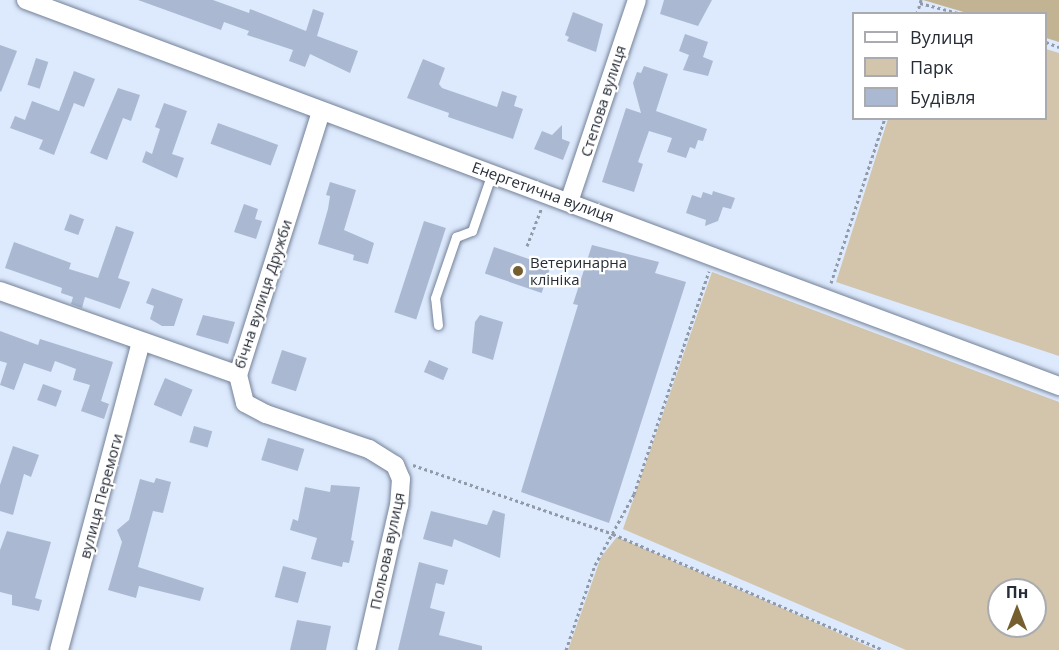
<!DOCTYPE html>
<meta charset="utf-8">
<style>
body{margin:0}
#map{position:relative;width:1059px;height:650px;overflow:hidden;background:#dde9fd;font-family:"Open Sans",sans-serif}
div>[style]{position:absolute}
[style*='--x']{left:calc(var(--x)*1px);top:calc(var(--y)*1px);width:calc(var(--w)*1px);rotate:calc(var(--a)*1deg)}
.green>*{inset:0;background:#d2c5ab}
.forest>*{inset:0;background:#c2b393}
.building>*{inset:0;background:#aab9d1;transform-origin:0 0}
.path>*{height:3px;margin-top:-1.5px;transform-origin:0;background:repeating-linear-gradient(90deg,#909aa9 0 3px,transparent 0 6px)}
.roads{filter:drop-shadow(0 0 2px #738197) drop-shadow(0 0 2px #738197)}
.lane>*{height:9px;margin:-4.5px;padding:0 4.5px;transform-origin:4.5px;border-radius:4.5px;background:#fff}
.street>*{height:18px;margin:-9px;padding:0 9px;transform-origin:9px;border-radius:9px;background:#fff}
.dots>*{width:16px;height:16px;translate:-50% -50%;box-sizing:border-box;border:3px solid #fff;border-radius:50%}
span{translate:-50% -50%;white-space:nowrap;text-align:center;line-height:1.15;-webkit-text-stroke:4.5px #fff;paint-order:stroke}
.street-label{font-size:15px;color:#272d37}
.poi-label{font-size:15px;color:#272d37}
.left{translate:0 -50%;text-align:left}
.legend{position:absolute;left:852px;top:12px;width:195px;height:108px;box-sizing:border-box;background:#fff;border:2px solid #a9abaf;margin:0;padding:8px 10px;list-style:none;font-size:18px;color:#272d37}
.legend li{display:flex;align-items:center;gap:12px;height:30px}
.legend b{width:30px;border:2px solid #a9abaf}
.north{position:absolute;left:987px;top:578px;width:60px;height:60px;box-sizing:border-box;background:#fff;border:2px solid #a9abaf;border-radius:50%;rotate:0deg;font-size:16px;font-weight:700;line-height:24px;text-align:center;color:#272d37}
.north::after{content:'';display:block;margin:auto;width:21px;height:27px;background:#755f2f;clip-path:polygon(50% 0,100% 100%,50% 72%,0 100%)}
</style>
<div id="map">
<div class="green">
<i style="clip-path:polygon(1046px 49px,1059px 53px,1059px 356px,836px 282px,888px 119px,1046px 118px)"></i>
<i style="clip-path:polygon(evenodd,712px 272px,1059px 402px,1059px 650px,906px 650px,623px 529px,712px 272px,999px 590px,1035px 590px,1035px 626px,999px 626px,999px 590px)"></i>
<i style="clip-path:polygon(617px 537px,812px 621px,876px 650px,568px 650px,601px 557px)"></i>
</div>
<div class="forest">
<i style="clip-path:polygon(923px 0,1059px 0,1059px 42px,1046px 38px,1046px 14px,967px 13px)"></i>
</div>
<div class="building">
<i style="clip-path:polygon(138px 0,213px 0,249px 13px,250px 9px,306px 31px,313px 9px,324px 13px,317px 36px,358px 51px,350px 73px,310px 54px,305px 67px,289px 61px,293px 50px,247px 35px,249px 31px,224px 22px,221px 30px)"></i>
<i style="clip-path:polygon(664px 0,712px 0,698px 26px,660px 14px)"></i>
<i style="clip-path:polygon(573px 12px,603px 24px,596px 52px,567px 41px,569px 37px,565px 35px)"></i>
<i style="clip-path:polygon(685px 34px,708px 42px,703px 57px,713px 61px,708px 76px,683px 70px,689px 55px,679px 51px)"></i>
<i style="clip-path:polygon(0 45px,17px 51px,1px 92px,0 91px)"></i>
<i style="left:36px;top:58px;width:13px;height:28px;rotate:18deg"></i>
<i style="clip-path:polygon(423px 59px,445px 68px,439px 84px,442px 88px,497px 107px,502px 91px,517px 96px,514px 106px,523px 109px,513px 139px,448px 117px,449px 113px,407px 98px)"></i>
<i style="clip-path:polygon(644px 66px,668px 74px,656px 111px,707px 129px,703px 141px,698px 140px,695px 149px,690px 147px,686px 158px,667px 152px,672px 138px,649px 131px,638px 162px,643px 164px,634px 192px,602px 182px,626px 108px,641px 113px,633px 83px,637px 72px,641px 73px)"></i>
<i style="clip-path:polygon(74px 71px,95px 79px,84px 107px,74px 103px,54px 155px,39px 149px,43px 140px,10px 128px,15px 116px,25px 120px,32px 101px,59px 111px)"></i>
<i style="clip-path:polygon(118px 88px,140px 95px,131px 121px,123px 118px,107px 160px,90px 153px)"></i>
<i style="clip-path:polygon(164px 103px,187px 111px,172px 154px,184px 158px,177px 178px,142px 162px,146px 151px,152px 154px,160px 129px,155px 127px)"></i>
<i style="left:218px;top:123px;width:64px;height:22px;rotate:20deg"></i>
<i style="clip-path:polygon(562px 125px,562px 139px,570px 142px,563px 160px,534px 149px,542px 131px,552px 135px)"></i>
<i style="clip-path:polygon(330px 182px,356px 190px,344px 230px,374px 243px,368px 264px,353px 260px,354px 255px,318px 244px,328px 209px,330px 196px,326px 195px)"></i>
<i style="clip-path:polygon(713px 191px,735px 198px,731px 209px,723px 207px,718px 221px,705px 226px,706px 220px,686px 213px,692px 195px,701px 198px,703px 192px,712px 195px)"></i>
<i style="clip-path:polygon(244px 204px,258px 209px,255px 219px,262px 221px,256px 239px,234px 232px)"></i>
<i style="left:70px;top:214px;width:15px;height:17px;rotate:20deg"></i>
<i style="left:424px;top:221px;width:23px;height:96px;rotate:18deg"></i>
<i style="clip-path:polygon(116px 226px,134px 232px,118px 278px,130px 282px,120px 309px,85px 297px,82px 308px,71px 304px,73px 297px,61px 293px,62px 288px,5px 268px,14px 242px,71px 263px,69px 269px,98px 278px)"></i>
<i style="clip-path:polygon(592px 245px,659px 262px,655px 273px,686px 282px,609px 523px,521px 492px,578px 305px,573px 304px)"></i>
<i style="left:494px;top:247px;width:60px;height:28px;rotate:19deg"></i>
<i style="clip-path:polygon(152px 288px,183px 299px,174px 326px,162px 326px,150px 319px,154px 306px,146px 303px)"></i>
<i style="clip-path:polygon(203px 315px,235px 322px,228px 344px,196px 335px)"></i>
<i style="clip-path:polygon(480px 315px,503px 322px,493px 360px,472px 353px,475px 322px)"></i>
<i style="clip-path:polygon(0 331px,38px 345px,40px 339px,113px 362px,101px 401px,109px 404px,104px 419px,81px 411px,90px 385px,73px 380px,76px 369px,55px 361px,51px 372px,24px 363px,14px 390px,0 385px,7px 363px,0 361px)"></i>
<i style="left:282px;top:350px;width:26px;height:35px;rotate:18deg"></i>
<i style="left:429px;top:360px;width:21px;height:13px;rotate:23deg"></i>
<i style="left:165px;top:378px;width:30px;height:29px;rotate:23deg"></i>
<i style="left:43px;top:384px;width:20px;height:17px;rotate:20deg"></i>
<i style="left:194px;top:426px;width:19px;height:17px;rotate:16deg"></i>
<i style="left:268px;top:438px;width:38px;height:23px;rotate:17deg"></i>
<i style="clip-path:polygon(13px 446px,39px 455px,31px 477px,24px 474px,13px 515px,0 511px,0 485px)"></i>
<i style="clip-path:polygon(156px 478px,171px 482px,163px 513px,153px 511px,138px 567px,204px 588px,200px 601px,139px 586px,136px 598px,108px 590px,122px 542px,117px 530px,129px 520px,140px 479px,154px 483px)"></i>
<i style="clip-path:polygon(331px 485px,360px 487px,351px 540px,354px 541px,349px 563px,343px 562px,342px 567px,311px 559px,317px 538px,290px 530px,293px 519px,298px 521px,305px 487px,330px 492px)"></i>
<i style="clip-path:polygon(493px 510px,505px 514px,500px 558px,454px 539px,452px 547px,423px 539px,431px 511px,487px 525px)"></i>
<i style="clip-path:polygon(7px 531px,51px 542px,35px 598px,42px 600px,39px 611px,12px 605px,12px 595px,0 592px,0 550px)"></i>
<i style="clip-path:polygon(419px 562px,448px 570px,444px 585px,436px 583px,430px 608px,445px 612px,439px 635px,482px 646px,482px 650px,398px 650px)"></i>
<i style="left:283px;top:566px;width:24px;height:32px;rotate:15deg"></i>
<i style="clip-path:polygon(297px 620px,331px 626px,326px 650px,290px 650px)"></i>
</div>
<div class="path">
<i style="--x:920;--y:3;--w:43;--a:14.7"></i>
<i style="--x:917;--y:14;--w:15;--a:-74"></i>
<i style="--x:1046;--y:42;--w:14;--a:21"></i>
<i style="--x:527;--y:246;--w:40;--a:-69"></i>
<i style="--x:831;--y:283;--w:174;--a:-71.9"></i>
<i style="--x:413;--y:465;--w:212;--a:19"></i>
<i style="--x:613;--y:534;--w:294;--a:23.2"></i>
<i style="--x:566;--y:650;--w:90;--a:-71.2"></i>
<i style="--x:595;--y:565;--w:81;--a:-61.2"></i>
<i style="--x:634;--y:494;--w:235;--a:-71.4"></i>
</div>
<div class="roads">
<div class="lane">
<i style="--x:438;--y:325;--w:27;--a:-96"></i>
<i style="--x:435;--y:298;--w:65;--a:-71"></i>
<i style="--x:456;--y:237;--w:17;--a:-21"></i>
<i style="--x:472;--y:231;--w:61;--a:-71"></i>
</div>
<div class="street">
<i style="--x:26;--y:0;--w:1103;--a:20.49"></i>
<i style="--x:569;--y:202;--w:213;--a:-71.4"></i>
<i style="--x:0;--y:291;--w:252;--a:19.4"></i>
<i style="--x:238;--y:375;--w:276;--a:-72.5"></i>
<i style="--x:238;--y:375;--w:29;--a:76"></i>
<i style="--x:245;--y:403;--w:24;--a:28"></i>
<i style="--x:266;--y:414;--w:109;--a:18.8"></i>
<i style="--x:369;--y:449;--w:31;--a:32"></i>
<i style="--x:395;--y:465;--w:15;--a:67"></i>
<i style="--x:401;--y:479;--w:26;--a:94"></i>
<i style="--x:399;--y:505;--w:149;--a:102.8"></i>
<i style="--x:59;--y:650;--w:319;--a:-75.1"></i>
</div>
</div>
<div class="dots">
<i style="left:518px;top:271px;background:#755f2f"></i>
</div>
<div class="street-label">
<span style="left:603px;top:101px;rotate:-72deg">Степова вулиця</span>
<span style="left:543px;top:192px;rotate:20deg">Енергетична вулиця</span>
<span style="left:263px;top:294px;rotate:-72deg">бічна вулиця Дружби</span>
<span style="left:101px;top:496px;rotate:-75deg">вулиця Перемоги</span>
<span style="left:387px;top:551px;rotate:-78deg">Польова вулиця</span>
</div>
<div class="poi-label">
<span class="left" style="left:530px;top:271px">Ветеринарна<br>клініка</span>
</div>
<ul class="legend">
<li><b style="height:8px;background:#fff"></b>Вулиця</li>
<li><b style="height:16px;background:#d2c5ab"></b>Парк</li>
<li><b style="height:16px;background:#aab9d1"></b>Будівля</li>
</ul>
<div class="north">Пн</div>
</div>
